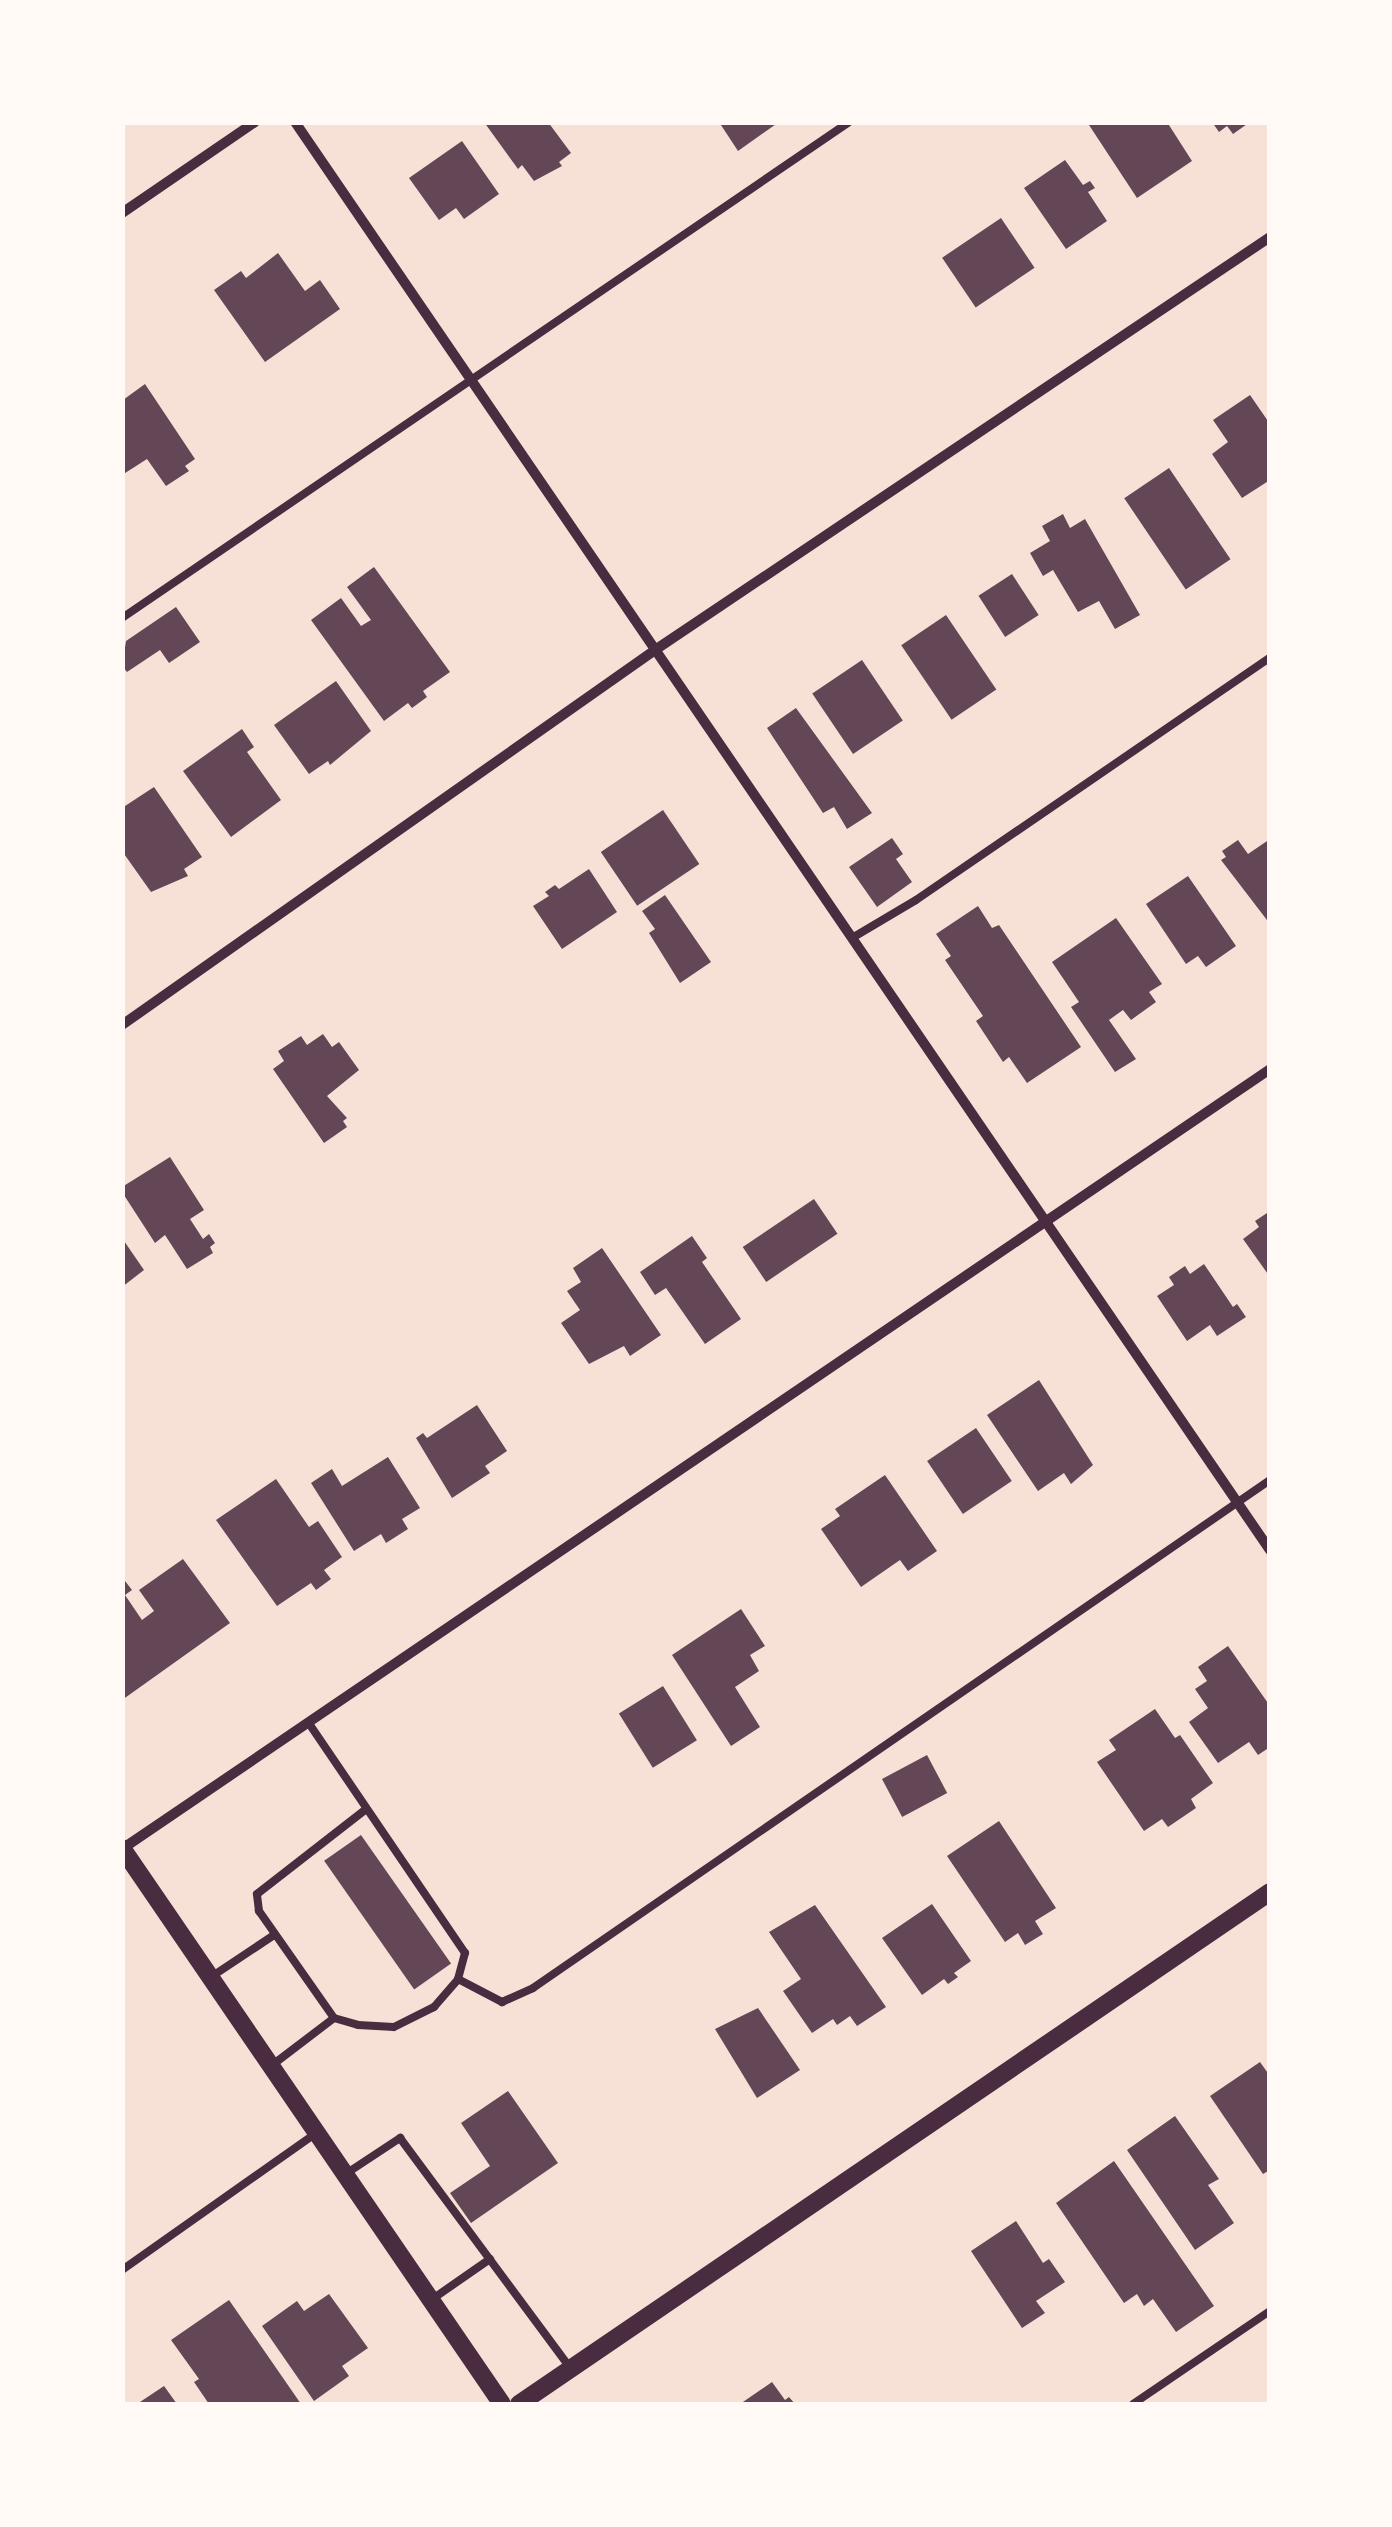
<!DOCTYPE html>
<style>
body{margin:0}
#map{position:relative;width:1392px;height:2527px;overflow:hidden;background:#f7e1d7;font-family:"Space Grotesk",sans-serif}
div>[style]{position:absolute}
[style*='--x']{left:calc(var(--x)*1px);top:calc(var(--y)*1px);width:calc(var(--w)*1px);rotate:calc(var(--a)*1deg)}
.building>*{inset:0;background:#644757;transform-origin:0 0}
.service>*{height:8px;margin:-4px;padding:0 4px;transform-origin:4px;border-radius:4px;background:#4a2c40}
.minor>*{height:10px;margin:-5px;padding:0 5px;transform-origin:5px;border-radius:5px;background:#4a2c40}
.tertiary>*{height:18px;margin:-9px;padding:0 9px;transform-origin:9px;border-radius:9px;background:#4a2c40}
span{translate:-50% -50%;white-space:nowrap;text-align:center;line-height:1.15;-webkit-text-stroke:9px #fffaf5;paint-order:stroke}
.frame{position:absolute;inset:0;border:125px solid #fffaf5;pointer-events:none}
</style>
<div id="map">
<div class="building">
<i style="clip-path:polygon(484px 122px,548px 122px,571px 153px,559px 162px,562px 166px,534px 181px,522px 165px,518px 169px)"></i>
<i style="clip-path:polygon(719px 122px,779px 122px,738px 151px)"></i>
<i style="clip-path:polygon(1087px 122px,1167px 122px,1192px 161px,1137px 198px)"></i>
<i style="clip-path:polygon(1212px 122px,1250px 122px,1233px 134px,1227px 126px,1219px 132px)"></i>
<i style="clip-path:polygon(462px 141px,499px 194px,464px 219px,456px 208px,439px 220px,409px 178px)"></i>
<i style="clip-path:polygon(1065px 160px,1083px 185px,1090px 181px,1095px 188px,1088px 192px,1107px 221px,1066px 249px,1024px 188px)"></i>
<i style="left:1001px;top:218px;width:60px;height:71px;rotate:56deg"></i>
<i style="clip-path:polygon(278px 253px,305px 291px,320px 280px,340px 309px,265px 362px,214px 290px,241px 271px,246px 278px)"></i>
<i style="clip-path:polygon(145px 384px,195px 459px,185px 466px,189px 471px,166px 486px,147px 459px,122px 475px,123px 400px)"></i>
<i style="clip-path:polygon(1250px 395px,1270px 424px,1270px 480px,1242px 498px,1212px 454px,1228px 442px,1213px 420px)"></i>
<i style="left:1169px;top:468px;width:110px;height:54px;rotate:56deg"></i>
<i style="clip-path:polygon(1063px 514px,1070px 528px,1085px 519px,1140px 615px,1115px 629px,1099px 601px,1078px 612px,1053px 570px,1043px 576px,1030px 553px,1050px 541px,1042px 526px)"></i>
<i style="clip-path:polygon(374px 567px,450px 672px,423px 691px,427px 697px,412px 708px,408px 703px,384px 721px,311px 620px,341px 598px,361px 626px,371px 620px,347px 587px)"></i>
<i style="left:1012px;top:574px;width:49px;height:40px;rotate:57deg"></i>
<i style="clip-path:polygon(176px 607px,200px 642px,169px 663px,160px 650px,127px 672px,122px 666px,126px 641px)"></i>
<i style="left:946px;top:615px;width:90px;height:54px;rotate:56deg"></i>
<i style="left:862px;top:660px;width:73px;height:60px;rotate:56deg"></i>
<i style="clip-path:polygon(336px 681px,371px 731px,330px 765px,328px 761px,309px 774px,274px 725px)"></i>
<i style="clip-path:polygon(796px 708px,872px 813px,847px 829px,834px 807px,823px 813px,767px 728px)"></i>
<i style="clip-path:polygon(242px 729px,254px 747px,247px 752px,281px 800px,231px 837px,183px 771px)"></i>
<i style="clip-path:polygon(154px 787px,202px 857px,184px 869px,188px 876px,151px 892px,122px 851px,122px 808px)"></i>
<i style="left:663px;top:810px;width:65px;height:75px;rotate:56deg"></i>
<i style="clip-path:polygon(892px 838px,903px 854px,896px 859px,912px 882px,877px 907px,849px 867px)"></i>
<i style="clip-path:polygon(1270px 839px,1270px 924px,1221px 860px,1226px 857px,1222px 851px,1238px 840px,1248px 854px)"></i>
<i style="clip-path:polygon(589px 869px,617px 912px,562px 949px,533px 906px,549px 896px,545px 892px,555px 885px,559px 889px)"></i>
<i style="clip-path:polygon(1188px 876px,1236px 946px,1206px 967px,1198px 956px,1186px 964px,1146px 904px)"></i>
<i style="clip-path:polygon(665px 895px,711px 962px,680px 983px,649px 933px,655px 929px,642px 911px)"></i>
<i style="clip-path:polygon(978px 906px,992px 928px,999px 925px,1081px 1047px,1027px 1083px,1009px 1057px,1003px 1062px,976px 1021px,983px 1016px,945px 960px,951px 956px,936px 934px)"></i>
<i style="clip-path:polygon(1116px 918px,1162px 984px,1149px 992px,1156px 1002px,1131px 1020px,1123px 1010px,1109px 1020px,1136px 1059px,1115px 1072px,1071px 1007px,1079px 1002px,1052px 962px)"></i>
<i style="clip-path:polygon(323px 1034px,332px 1047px,339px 1042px,359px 1070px,327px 1096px,347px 1118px,343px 1121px,347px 1127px,324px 1143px,273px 1069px,284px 1061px,278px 1051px,301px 1036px,307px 1045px)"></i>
<i style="clip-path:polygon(170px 1157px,204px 1210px,190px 1219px,203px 1239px,209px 1234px,215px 1243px,210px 1247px,213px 1253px,187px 1269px,165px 1235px,155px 1243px,122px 1192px,122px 1187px)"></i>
<i style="left:814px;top:1199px;width:42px;height:86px;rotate:56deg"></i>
<i style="clip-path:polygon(1270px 1211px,1270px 1277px,1243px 1239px,1259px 1227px,1255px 1221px)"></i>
<i style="clip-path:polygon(692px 1236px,707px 1258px,702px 1262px,741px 1319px,705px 1344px,666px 1288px,655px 1295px,640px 1272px)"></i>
<i style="clip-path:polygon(122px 1238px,144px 1270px,122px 1287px)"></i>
<i style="clip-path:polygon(602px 1248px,661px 1335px,630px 1356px,624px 1346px,589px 1364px,561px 1323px,580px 1310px,567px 1291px,581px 1282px,573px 1268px)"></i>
<i style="clip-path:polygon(1204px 1264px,1233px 1307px,1237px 1304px,1246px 1317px,1217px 1336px,1210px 1325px,1187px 1341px,1157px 1296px,1174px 1285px,1169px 1277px,1185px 1266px,1190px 1274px)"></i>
<i style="clip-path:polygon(1039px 1380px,1093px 1465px,1071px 1484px,1064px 1473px,1038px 1491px,987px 1415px)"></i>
<i style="clip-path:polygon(477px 1405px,507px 1451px,485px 1466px,490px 1473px,452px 1498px,416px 1438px,423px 1433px,427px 1438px)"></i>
<i style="left:976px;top:1428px;width:64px;height:59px;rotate:56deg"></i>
<i style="clip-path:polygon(388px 1457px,420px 1508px,402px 1519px,408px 1529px,386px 1543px,381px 1534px,354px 1551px,311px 1483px,332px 1469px,342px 1486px)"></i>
<i style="clip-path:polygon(885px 1475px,937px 1551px,908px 1571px,900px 1560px,861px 1587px,821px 1529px,840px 1516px,835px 1509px)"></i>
<i style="clip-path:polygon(276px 1479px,309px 1527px,318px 1521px,342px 1557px,324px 1570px,331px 1579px,316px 1590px,311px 1583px,277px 1606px,216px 1520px)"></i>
<i style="clip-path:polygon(183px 1559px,230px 1623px,122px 1700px,122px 1577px,132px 1590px,125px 1595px,142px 1620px,154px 1611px,139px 1590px)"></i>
<i style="clip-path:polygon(741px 1609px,765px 1646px,750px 1655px,759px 1671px,735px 1687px,760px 1727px,731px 1746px,672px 1655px)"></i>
<i style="clip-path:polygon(1228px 1646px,1270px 1706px,1270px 1747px,1258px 1755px,1249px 1742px,1218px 1763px,1189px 1722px,1208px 1708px,1195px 1689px,1207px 1681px,1198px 1667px)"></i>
<i style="left:663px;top:1686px;width:64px;height:52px;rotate:58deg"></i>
<i style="clip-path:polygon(1155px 1709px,1175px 1738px,1180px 1735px,1213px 1783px,1191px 1799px,1196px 1808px,1168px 1827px,1162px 1819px,1144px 1831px,1097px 1762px,1116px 1750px,1109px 1740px)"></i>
<i style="left:927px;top:1755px;width:43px;height:51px;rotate:62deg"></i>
<i style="clip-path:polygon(999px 1821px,1056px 1908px,1035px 1921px,1043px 1934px,1025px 1945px,1018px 1933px,1005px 1942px,947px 1856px)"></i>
<i style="left:361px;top:1835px;width:157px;height:45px;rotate:55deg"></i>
<i style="clip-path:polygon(932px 1904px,971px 1961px,954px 1973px,958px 1977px,948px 1984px,944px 1979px,922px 1995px,882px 1938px)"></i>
<i style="clip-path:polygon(815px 1905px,886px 2007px,857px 2026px,850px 2016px,837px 2025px,833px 2019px,812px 2033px,783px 1991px,801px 1979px,769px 1932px)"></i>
<i style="clip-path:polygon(758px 2008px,800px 2070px,757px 2098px,715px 2029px)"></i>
<i style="clip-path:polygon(1260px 2062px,1270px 2076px,1270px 2170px,1263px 2174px,1210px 2096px)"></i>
<i style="clip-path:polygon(508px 2091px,558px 2163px,471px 2223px,450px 2193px,490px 2166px,461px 2123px)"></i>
<i style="clip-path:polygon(1175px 2116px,1219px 2179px,1208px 2185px,1234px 2223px,1195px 2250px,1127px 2150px)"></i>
<i style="clip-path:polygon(1114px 2161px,1214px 2306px,1176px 2332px,1153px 2299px,1144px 2306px,1137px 2294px,1124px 2303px,1056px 2203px)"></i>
<i style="clip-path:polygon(1016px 2221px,1043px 2263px,1049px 2259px,1065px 2282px,1036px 2301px,1045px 2313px,1022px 2328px,971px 2251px)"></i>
<i style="clip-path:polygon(329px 2294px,368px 2348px,342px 2366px,349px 2376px,314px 2401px,262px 2326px,297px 2301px,304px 2311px)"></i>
<i style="clip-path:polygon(229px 2300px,301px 2404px,209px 2404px,194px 2382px,199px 2379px,171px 2340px)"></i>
<i style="clip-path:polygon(772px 2382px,785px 2400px,789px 2397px,795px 2404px,740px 2404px)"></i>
<i style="clip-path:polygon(164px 2386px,177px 2404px,137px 2404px)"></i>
</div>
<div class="service">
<i style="--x:122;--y:618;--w:880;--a:-34.3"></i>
<i style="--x:852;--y:938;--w:74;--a:-30.7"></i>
<i style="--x:916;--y:900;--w:429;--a:-34.4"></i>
<i style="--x:211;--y:1977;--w:76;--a:-33.7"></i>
<i style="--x:458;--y:1979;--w:50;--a:27.6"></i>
<i style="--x:502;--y:2002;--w:34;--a:-24"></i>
<i style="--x:533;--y:1988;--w:895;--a:-34.58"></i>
<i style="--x:334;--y:2018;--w:131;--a:-125"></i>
<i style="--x:259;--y:1911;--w:17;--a:-97"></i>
<i style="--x:257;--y:1894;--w:138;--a:-37.9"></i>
<i style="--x:271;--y:2066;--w:79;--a:-37.3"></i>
<i style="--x:334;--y:2018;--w:25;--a:16"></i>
<i style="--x:358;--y:2025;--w:36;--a:3"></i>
<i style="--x:394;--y:2027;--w:45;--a:-26.6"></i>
<i style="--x:434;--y:2007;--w:37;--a:-49"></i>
<i style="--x:458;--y:1979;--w:27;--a:-75"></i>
<i style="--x:465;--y:1953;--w:279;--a:-124.2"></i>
<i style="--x:347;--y:2173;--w:64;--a:-33.4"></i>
<i style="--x:400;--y:2138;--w:287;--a:53.5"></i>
<i style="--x:122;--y:2270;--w:236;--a:-35.2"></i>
<i style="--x:431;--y:2300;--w:72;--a:-34.8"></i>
<i style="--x:1133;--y:2404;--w:166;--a:-34.2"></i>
</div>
<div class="minor">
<i style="--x:295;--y:122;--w:1729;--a:55.68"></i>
<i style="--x:122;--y:213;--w:161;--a:-34.4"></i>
<i style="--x:122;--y:1025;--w:652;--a:-35.13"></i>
<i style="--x:655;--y:650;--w:741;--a:-33.88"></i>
<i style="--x:122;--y:1849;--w:1388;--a:-34.19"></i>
</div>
<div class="tertiary">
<i style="--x:122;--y:1848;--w:673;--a:55.65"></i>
<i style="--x:519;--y:2404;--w:909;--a:-34.28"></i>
</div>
<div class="frame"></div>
</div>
